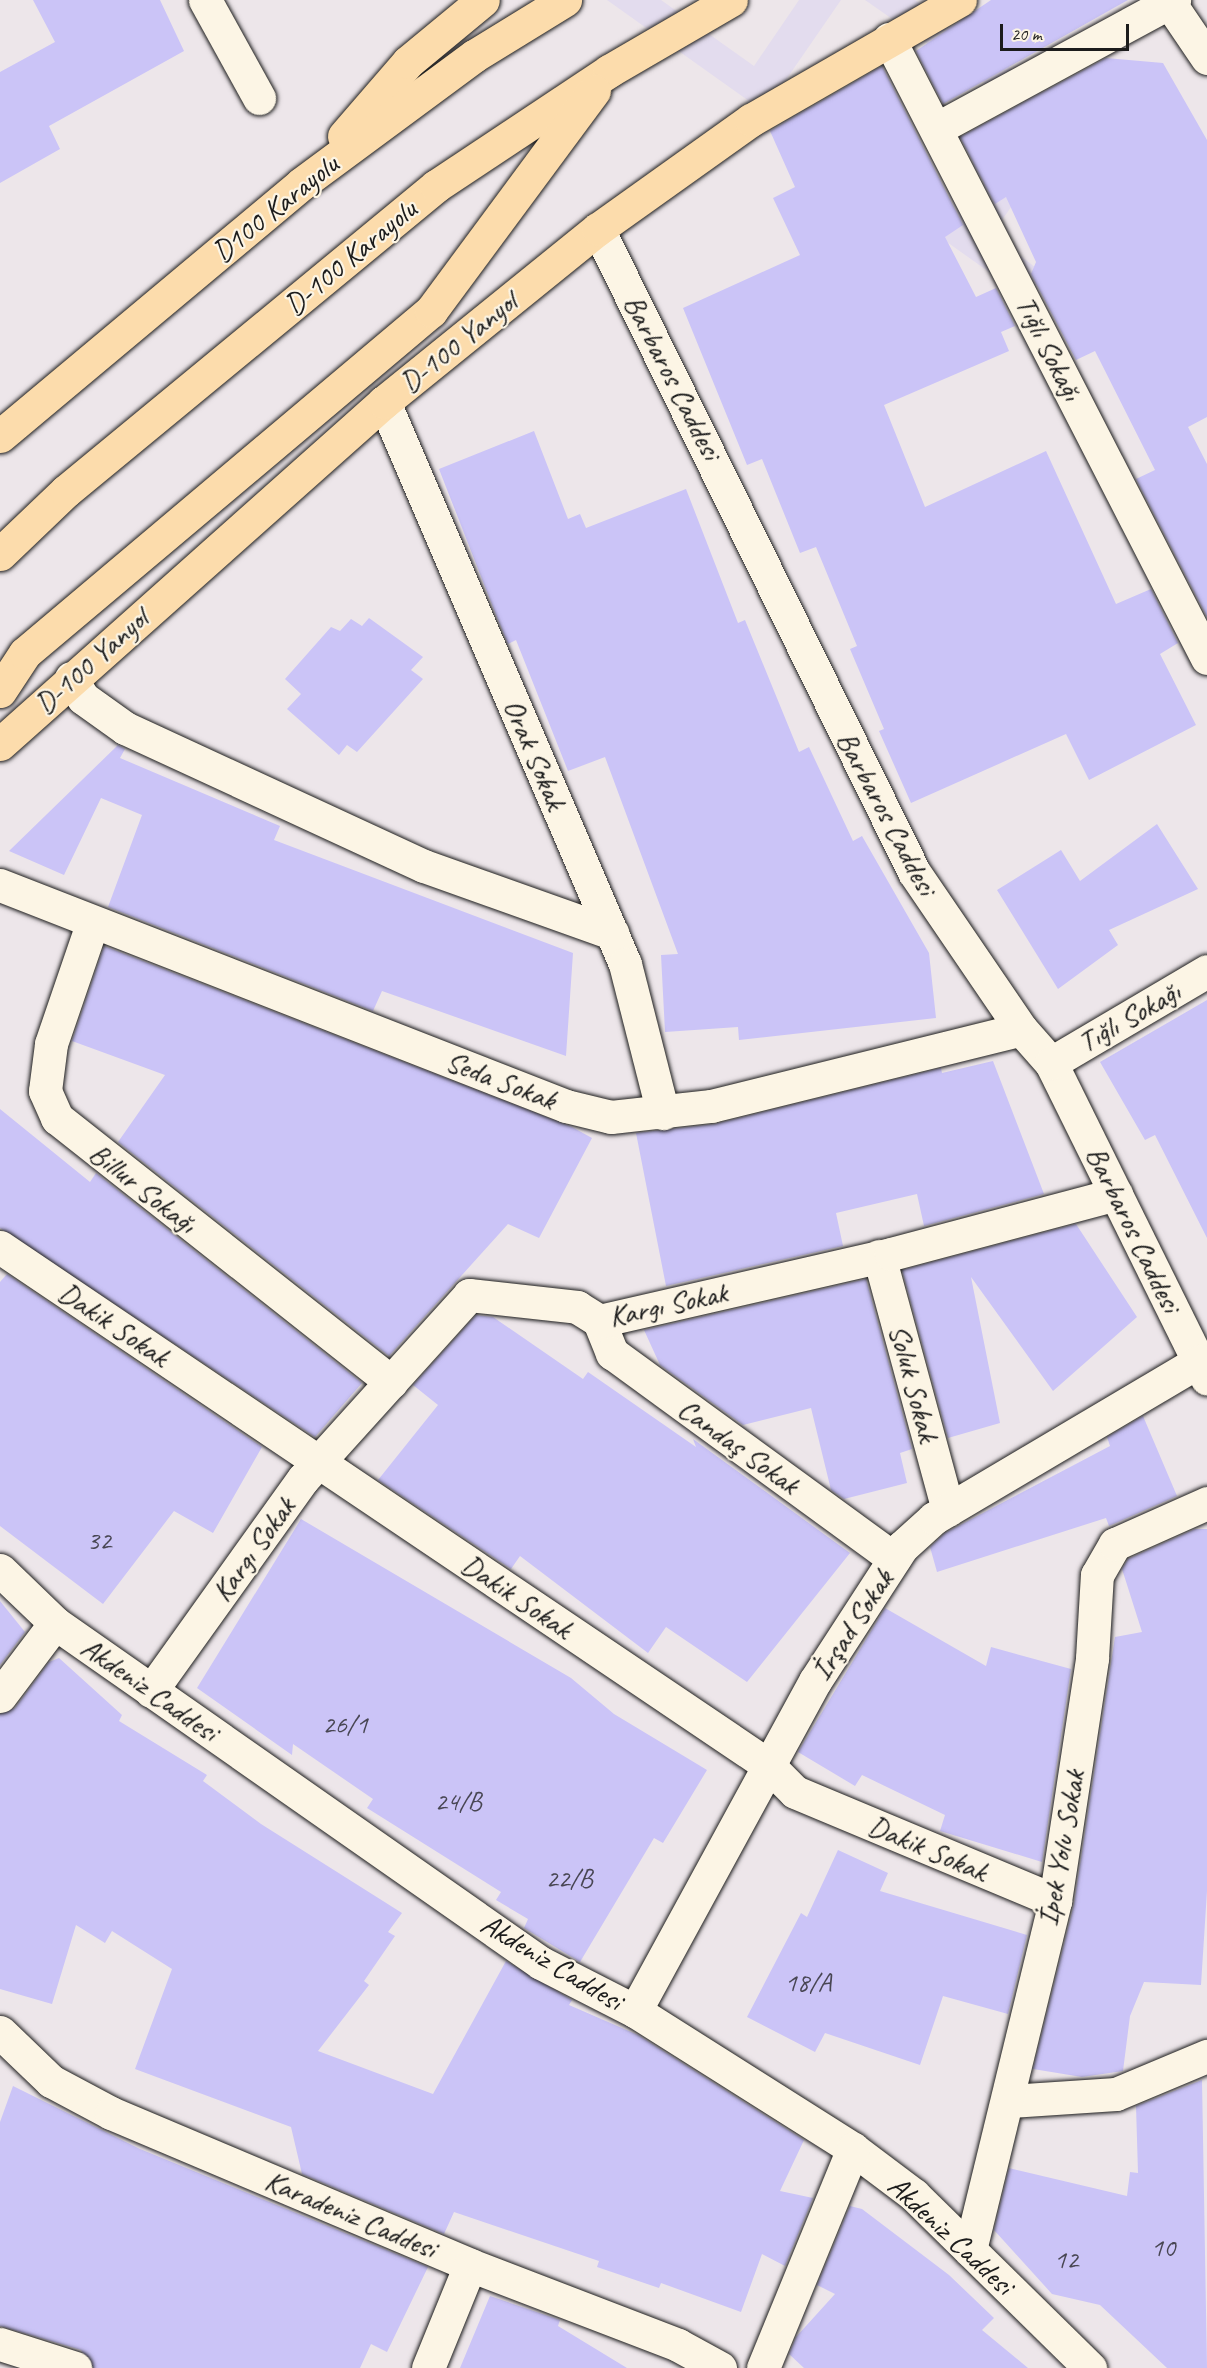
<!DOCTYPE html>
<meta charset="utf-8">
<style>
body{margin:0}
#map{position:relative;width:1207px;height:2368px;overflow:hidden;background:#ede6ea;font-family:Caveat,sans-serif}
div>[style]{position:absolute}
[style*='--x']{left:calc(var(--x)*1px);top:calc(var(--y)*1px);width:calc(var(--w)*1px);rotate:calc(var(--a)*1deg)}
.built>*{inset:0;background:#e3dcee}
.building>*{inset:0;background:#cbc4f7}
.roads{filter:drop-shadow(0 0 2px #1c1c1c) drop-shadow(0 0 2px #1c1c1c)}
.minor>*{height:33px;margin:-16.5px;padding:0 16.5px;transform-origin:16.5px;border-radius:16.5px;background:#fcf5e5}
.major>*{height:33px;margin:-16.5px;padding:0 16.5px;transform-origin:16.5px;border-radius:16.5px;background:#fcdcac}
.highway>*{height:33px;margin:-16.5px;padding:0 16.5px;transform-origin:16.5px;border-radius:16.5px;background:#fcdcac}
span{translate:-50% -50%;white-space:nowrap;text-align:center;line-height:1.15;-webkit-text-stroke:4.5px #fcf5e5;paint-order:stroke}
.number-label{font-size:27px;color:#484653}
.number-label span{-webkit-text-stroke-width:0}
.street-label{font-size:30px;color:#1c1c1c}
.scale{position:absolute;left:1000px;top:24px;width:129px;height:27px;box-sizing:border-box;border:3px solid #1c1c1c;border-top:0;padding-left:8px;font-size:18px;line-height:21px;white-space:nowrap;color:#1c1c1c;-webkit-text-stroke:4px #fcf5e5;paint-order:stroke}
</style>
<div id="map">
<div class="built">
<i style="clip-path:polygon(607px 0,661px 0,754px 66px,799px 0,841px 0,781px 87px,962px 214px,985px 181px,969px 169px,989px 140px,1033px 117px,865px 0,915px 0,1131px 154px,1059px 139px,992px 234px,1044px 274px,1027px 299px)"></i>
</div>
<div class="building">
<i style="clip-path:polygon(33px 0,160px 0,184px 51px,49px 126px,60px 149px,0 183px,0 72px,55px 42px)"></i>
<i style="clip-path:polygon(991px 0,1128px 0,943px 104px,916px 51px)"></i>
<i style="clip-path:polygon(1106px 58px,1163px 63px,1207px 140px,1207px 417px,1188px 427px,1207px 464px,1207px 617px,1136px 479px,1155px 470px,1095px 351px,1076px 360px,1031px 274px,1036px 262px,1006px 197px,995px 204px,960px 137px)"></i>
<i style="clip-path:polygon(882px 66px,963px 225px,945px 237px,976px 297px,996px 288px,1015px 326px,1001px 332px,1009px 351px,884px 405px,925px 507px,1046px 451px,1116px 604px,1151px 589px,1178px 643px,1160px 654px,1196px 725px,1089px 780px,1066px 734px,911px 803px,879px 731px,884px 729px,850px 649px,857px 646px,816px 547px,800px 553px,762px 459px,747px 465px,683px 308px,800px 255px,773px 198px,795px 187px,770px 131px)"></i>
<i style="clip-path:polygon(534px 431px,568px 519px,580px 514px,586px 528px,686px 489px,738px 623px,745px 620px,799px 752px,809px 747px,853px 841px,862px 836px,929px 953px,936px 1018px,739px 1040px,738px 1027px,665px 1032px,661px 955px,678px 954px,605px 757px,568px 771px,516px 640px,508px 644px,496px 615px,439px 469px)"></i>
<i style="clip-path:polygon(369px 618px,423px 657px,411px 670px,423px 679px,357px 752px,347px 745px,339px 755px,287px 709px,301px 694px,285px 679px,331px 627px,340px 631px,351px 619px,362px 626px)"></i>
<i style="clip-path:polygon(118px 745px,125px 749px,120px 758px,280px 826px,274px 840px,573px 953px,566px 1056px,382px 991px,373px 1011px,108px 907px,142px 815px,101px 798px,64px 875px,9px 851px)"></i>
<i style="clip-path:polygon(1157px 824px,1198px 889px,1109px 930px,1118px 945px,1058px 989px,997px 890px,1061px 850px,1080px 881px)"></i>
<i style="clip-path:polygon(104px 946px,572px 1127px,592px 1138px,539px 1238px,508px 1224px,389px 1356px,118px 1142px,165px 1075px,72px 1041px)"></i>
<i style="clip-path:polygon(1207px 1000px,1207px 1238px,1155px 1135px,1145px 1140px,1100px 1062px)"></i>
<i style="clip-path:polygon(993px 1061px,1044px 1194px,924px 1226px,917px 1194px,836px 1213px,843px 1246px,666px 1286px,636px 1133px,715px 1124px,941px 1068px,942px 1073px)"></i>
<i style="clip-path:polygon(0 1109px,90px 1182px,96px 1173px,362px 1383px,315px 1437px,0 1228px)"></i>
<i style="clip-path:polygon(1076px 1224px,1137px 1317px,1053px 1391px,971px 1277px,1000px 1423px,948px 1438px,902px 1270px)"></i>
<i style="clip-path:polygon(7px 1274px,262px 1447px,213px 1533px,174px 1511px,103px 1604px,0 1526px,0 1282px)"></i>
<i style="clip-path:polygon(866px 1279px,912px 1449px,900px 1453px,907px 1483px,844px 1499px,831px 1490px,811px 1408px,743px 1425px,660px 1365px,644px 1330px)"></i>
<i style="clip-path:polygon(476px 1315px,493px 1317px,583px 1379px,588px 1372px,696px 1447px,693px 1439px,850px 1553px,747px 1682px,666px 1627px,648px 1653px,520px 1556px,511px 1569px,378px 1480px,438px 1405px,413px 1385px)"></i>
<i style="clip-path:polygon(1143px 1416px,1177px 1496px,1109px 1526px,1106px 1518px,937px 1572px,930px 1547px,945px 1533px,1110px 1446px,1107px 1437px)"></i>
<i style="clip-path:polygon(301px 1519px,571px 1678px,614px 1714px,707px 1770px,663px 1843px,654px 1838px,580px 1962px,524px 1928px,528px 1919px,496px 1900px,501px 1892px,367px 1808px,373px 1799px,293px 1744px,292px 1755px,197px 1688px)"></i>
<i style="clip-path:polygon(1195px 1529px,1207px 1529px,1207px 1891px,1201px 1985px,1144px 1982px,1130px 2016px,1123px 2071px,1082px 2077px,1033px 2069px,1074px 1904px,1115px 1637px,1142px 1632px,1122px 1569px,1128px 1559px)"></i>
<i style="clip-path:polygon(0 1601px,25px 1632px,0 1665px)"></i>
<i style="clip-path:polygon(885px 1608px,986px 1666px,991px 1647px,1071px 1669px,1042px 1862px,940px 1831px,945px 1815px,862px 1775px,855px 1786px,798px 1752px)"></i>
<i style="clip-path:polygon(59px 1658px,122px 1715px,119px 1721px,207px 1775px,203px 1781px,261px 1824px,402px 1913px,388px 1932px,395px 1936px,364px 1981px,369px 1985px,318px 2051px,433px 2094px,506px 1961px,572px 2000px,569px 2005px,638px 2035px,804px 2140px,780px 2191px,813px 2198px,785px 2266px,762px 2254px,741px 2312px,661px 2283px,659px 2288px,597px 2267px,599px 2261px,454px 2212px,444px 2234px,302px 2174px,291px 2127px,135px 2069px,172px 1969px,112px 1931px,105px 1943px,76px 1925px,52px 2004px,0 1989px,0 1714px,15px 1708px,49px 1662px)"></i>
<i style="clip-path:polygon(838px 1850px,888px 1873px,880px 1891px,1027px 1935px,1008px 2014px,943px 1996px,920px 2065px,825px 2033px,815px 2052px,747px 2017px,801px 1913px,807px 1917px)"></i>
<i style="clip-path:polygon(1202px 2080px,1207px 2368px,1167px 2368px,1100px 2305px,1052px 2294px,994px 2230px,1009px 2168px,1127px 2196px,1130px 2172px,1138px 2173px,1136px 2106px)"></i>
<i style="clip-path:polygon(13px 2086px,140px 2149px,428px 2267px,387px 2352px,371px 2344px,360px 2368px,93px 2368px,81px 2350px,0 2326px,0 2122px)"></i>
<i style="clip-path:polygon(850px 2206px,862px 2209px,949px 2275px,994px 2318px,982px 2330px,1028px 2368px,804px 2368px,789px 2354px,796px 2337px,835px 2294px,817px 2285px)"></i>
<i style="clip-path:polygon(490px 2296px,560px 2320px,558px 2326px,627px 2368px,460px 2368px)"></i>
</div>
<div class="roads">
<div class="minor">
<i style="--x:205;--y:0;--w:112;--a:61.1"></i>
<i style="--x:1171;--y:5;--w:64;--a:55.8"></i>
<i style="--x:889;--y:39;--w:696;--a:62.81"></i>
<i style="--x:936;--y:129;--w:271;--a:-28.5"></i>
<i style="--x:598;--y:229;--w:716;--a:63.83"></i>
<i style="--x:914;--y:872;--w:190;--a:55.7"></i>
<i style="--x:1021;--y:1029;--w:45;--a:48.6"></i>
<i style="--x:1051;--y:1063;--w:352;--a:63.7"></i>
<i style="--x:384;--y:402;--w:611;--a:66.79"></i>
<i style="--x:625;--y:964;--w:154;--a:75.7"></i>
<i style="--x:71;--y:678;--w:23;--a:59"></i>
<i style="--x:83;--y:698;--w:52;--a:35.5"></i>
<i style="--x:125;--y:728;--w:329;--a:24.8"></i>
<i style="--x:424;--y:866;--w:200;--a:19.6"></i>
<i style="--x:0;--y:885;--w:608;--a:21.33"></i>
<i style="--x:566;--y:1106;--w:46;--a:13.7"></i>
<i style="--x:611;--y:1117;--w:101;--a:-6.3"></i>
<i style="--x:711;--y:1106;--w:319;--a:-13.9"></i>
<i style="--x:92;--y:924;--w:127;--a:108.9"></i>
<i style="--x:51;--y:1044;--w:47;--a:97.3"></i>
<i style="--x:45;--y:1091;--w:30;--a:66"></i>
<i style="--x:57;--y:1118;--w:426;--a:38.3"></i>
<i style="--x:1051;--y:1063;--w:181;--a:-30.5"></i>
<i style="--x:0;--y:1247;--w:926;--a:34"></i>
<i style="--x:768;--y:1765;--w:38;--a:45"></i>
<i style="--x:795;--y:1792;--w:282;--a:22.7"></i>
<i style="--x:879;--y:1256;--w:263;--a:74.8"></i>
<i style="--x:599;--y:1321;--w:35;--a:68"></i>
<i style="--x:612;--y:1353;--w:349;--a:36.1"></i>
<i style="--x:0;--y:1570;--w:76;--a:43.9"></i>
<i style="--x:55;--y:1623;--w:593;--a:34.98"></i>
<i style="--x:541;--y:1963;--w:106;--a:27.1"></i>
<i style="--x:635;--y:2011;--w:258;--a:32.3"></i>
<i style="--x:853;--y:2149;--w:76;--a:37"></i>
<i style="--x:914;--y:2195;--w:247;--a:44.5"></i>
<i style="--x:151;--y:1691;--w:261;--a:-54.4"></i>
<i style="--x:303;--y:1479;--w:248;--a:-47.9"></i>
<i style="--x:469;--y:1295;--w:109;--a:6.3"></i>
<i style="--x:577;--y:1307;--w:26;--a:32"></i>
<i style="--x:599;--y:1321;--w:300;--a:-12.9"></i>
<i style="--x:891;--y:1254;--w:233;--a:-14.9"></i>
<i style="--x:0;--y:1696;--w:91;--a:-53"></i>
<i style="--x:635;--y:2011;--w:376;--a:-61.4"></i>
<i style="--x:815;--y:1681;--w:160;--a:-57"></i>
<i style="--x:902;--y:1547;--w:43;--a:-42.2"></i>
<i style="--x:934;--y:1518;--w:308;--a:-30.6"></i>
<i style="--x:0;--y:2032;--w:71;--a:43.9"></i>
<i style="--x:51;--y:2081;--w:68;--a:28.1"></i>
<i style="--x:111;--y:2113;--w:390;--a:22.9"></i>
<i style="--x:470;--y:2265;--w:223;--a:21"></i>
<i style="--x:678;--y:2345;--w:48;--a:28.7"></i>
<i style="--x:1010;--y:2101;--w:106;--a:-3.8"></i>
<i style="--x:1116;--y:2094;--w:99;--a:-22.7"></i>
<i style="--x:970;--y:2250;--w:359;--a:-76.3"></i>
<i style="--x:1055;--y:1901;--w:246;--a:-81.3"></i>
<i style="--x:1092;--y:1658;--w:83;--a:-86.6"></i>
<i style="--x:1097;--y:1575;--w:36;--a:-60"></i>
<i style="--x:1115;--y:1544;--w:101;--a:-24"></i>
<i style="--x:0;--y:2344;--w:79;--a:17.7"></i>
<i style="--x:428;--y:2368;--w:111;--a:-67.8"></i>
<i style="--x:763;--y:2368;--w:237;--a:-67.7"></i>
</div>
<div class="major">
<i style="--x:0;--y:744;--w:514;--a:-41.69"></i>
<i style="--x:384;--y:402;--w:275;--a:-39"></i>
<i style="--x:598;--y:229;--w:188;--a:-35.5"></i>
<i style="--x:751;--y:120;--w:241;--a:-29.9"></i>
</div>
<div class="highway">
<i style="--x:344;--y:136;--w:98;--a:-49.1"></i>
<i style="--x:408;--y:62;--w:97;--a:-39.6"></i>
<i style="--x:0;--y:436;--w:393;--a:-39.9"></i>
<i style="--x:301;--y:184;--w:215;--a:-36.5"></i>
<i style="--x:474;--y:56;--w:107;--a:-31.6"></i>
<i style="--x:0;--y:554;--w:91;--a:-43.7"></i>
<i style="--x:66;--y:491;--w:480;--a:-39.5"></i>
<i style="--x:436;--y:186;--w:208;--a:-33.6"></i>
<i style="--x:609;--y:71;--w:141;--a:-30.2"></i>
<i style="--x:0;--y:691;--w:45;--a:-56.7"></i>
<i style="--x:25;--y:653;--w:531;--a:-40.11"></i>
<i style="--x:431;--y:311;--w:274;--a:-53.5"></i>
</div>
</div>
<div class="number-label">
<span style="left:99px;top:1541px">32</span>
<span style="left:345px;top:1725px">26/1</span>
<span style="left:458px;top:1802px">24/B</span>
<span style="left:569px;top:1879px">22/B</span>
<span style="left:808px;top:1983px">18/A</span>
<span style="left:1163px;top:2248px">10</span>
<span style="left:1066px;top:2260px">12</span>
</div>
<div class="street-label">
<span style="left:275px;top:208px;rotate:-39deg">D100 Karayolu</span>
<span style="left:350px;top:257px;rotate:-40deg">D-100 Karayolu</span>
<span style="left:458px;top:342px;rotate:-39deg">D-100 Yanyol</span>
<span style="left:1049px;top:348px;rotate:63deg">Tığlı Sokağı</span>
<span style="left:673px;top:377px;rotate:63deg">Barbaros Caddesi</span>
<span style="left:91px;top:661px;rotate:-42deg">D-100 Yanyol</span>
<span style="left:535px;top:754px;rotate:67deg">Orak Sokak</span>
<span style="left:887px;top:813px;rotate:62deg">Barbaros Caddesi</span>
<span style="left:1129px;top:1017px;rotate:-30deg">Tığlı Sokağı</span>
<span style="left:501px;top:1080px;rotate:21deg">Seda Sokak</span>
<span style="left:143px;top:1188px;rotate:38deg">Billur Sokağı</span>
<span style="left:1134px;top:1229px;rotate:64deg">Barbaros Caddesi</span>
<span style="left:668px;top:1304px;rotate:-12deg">Kargı Sokak</span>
<span style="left:114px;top:1324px;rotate:34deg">Dakik Sokak</span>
<span style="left:914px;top:1383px;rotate:75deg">Soluk Sokak</span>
<span style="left:739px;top:1446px;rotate:36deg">Candaş Sokak</span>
<span style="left:253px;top:1549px;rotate:-54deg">Kargı Sokak</span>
<span style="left:517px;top:1596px;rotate:34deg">Dakik Sokak</span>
<span style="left:852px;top:1625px;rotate:-57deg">İrşad Sokak</span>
<span style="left:150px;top:1689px;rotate:35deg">Akdeniz Caddesi</span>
<span style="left:928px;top:1848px;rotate:23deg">Dakik Sokak</span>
<span style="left:1061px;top:1848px;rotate:-80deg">İpek Yolu Sokak</span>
<span style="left:552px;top:1962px;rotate:31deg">Akdeniz Caddesi</span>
<span style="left:351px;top:2214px;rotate:23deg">Karadeniz Caddesi</span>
<span style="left:951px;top:2235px;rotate:43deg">Akdeniz Caddesi</span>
</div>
<div class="scale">20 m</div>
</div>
